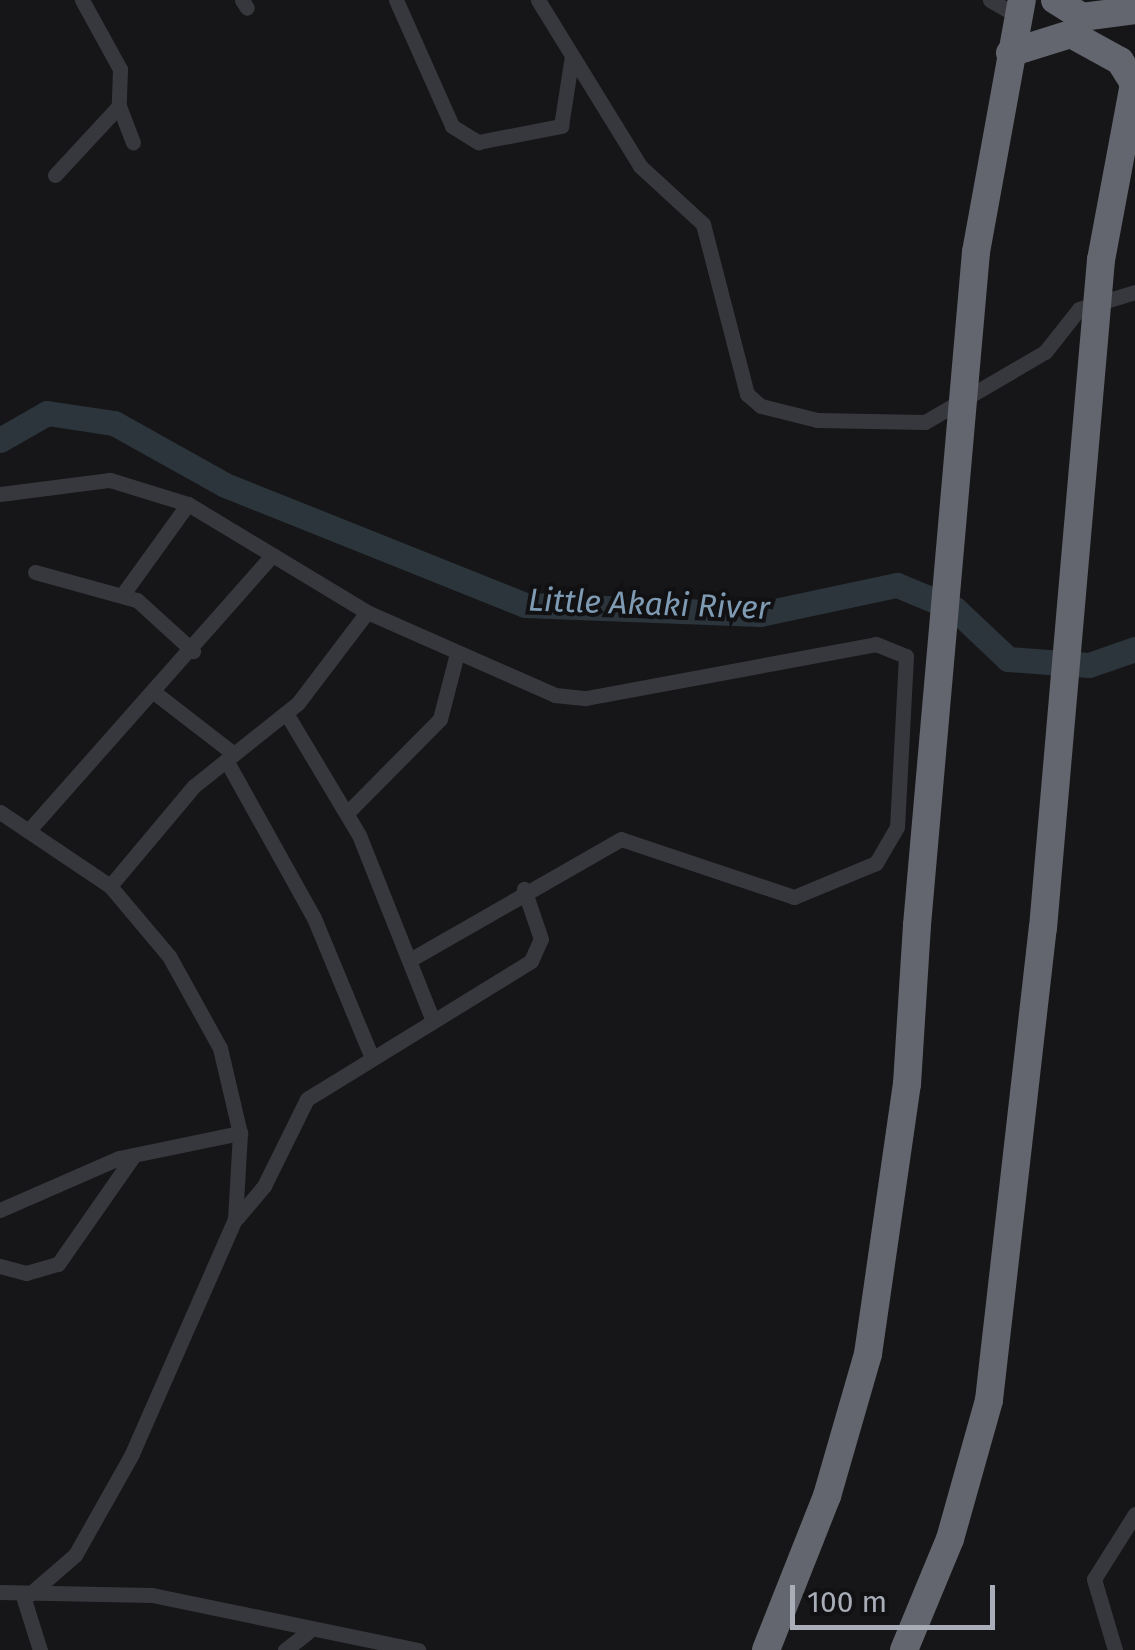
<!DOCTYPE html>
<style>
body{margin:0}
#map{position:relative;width:1135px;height:1650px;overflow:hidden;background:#161618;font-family:"Fira Sans",sans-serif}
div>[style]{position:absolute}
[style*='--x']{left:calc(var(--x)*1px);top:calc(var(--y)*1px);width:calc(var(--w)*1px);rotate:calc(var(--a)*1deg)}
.river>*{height:25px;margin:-12.5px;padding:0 12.5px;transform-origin:12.5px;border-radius:12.5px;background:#2c353c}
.street>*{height:15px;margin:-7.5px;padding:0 7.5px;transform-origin:7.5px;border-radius:7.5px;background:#37383d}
.highway>*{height:28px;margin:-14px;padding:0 14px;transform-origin:14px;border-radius:14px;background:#63666e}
.highway-bridge>*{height:28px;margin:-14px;padding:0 14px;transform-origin:14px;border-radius:14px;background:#63666e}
span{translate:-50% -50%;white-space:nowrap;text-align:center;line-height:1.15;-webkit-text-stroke:8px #111113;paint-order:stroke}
.water-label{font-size:32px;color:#7f9bb3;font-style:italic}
.scale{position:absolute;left:790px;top:1585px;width:205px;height:45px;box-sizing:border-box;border:5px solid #a8adb8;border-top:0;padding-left:12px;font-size:30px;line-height:35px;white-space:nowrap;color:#a8adb8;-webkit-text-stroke:8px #111113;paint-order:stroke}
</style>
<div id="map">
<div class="river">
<i style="--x:0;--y:440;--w:54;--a:-29.9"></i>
<i style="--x:47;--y:413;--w:68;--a:8.5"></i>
<i style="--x:114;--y:423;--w:127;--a:29.2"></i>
<i style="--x:225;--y:485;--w:323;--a:21.8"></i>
<i style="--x:525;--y:605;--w:235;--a:2.2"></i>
<i style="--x:760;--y:614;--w:140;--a:-12"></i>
<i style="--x:897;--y:585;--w:63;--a:22.5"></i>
<i style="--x:955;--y:609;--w:73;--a:43.3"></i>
<i style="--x:1008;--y:659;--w:81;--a:4.2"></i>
<i style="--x:1089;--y:665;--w:49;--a:-19.2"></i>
</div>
<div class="street">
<i style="--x:82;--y:0;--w:79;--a:61.2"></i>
<i style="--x:120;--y:69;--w:37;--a:92"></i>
<i style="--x:119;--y:106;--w:39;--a:69"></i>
<i style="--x:242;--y:0;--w:9;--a:58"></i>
<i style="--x:396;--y:0;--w:138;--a:66"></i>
<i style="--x:452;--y:126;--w:31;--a:32"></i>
<i style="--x:478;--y:142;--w:85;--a:-10.9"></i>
<i style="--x:561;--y:126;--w:71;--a:-81.1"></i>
<i style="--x:538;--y:0;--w:195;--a:58.4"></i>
<i style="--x:640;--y:166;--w:86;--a:42.6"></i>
<i style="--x:703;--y:224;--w:176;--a:75.5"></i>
<i style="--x:747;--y:394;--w:18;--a:41"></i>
<i style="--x:761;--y:406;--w:58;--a:14"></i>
<i style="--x:817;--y:420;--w:108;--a:1.1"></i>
<i style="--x:925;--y:422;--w:139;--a:-30.3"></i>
<i style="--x:1045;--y:352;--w:55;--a:-51.7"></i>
<i style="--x:1079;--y:309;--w:59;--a:-16.9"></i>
<i style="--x:990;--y:0;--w:34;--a:30"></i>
<i style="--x:55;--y:175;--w:94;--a:-47.2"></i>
<i style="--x:0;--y:494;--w:111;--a:-7.3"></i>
<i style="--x:110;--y:480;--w:82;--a:17.1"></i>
<i style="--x:188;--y:504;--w:209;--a:31.1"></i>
<i style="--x:367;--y:612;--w:206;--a:23.8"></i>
<i style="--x:555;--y:695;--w:31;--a:6"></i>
<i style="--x:586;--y:698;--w:295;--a:-10.5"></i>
<i style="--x:876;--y:644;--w:32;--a:22"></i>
<i style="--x:906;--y:656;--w:171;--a:93"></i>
<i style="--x:897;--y:827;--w:42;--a:120.3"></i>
<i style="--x:876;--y:863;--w:89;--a:157.5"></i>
<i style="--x:794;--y:897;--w:182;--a:-161.5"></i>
<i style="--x:621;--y:839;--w:243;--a:150.2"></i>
<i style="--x:35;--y:572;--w:106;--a:15.4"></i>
<i style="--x:137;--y:600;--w:76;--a:42.3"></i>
<i style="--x:123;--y:594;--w:111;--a:-54.2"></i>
<i style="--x:155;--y:693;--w:100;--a:37.7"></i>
<i style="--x:286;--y:713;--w:142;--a:59.1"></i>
<i style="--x:359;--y:835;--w:200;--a:68.3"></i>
<i style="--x:226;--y:760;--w:181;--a:60.9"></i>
<i style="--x:314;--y:918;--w:152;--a:67.5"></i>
<i style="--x:0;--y:812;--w:133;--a:33.9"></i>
<i style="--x:110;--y:886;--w:92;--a:49.9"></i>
<i style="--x:169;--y:956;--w:105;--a:61"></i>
<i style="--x:220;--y:1048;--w:87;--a:76.8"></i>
<i style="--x:240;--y:1133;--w:86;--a:93.3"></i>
<i style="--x:235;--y:1219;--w:257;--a:113.7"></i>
<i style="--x:132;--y:1454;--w:116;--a:119.4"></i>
<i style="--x:75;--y:1555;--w:60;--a:139.1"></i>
<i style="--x:347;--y:813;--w:132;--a:-45.3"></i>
<i style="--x:440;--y:719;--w:64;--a:-75.5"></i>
<i style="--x:30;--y:829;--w:366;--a:-48.5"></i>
<i style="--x:110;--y:886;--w:131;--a:-50"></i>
<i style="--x:194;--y:786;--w:133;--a:-38.6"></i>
<i style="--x:298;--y:703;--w:114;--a:-52.8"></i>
<i style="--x:0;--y:1210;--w:130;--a:-23.6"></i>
<i style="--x:119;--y:1158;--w:124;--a:-11.7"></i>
<i style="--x:237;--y:1218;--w:42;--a:-49.8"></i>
<i style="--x:264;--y:1186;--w:97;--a:-63.7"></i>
<i style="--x:307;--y:1099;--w:263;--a:-31.6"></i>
<i style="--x:531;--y:961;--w:24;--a:-66"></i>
<i style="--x:541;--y:939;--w:53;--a:-108.8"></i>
<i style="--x:0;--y:1266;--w:27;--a:15"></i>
<i style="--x:26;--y:1273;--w:33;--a:-16"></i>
<i style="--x:58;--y:1264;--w:133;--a:-55.1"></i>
<i style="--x:0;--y:1592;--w:152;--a:1.1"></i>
<i style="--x:152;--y:1595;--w:272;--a:11.7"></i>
<i style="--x:22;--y:1593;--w:60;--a:72.5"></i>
<i style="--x:285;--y:1650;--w:29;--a:-38"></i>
<i style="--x:1115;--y:1650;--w:74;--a:-106.5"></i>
<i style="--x:1094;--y:1579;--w:77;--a:-57.8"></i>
</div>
<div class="highway">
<i style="--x:1055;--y:0;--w:32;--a:32"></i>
<i style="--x:1082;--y:17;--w:53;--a:-7.5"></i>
<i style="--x:1010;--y:53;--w:64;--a:-17.3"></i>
<i style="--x:1071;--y:34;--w:56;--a:28.9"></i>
<i style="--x:1120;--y:61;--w:26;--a:58"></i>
<i style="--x:976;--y:252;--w:256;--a:-79.7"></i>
<i style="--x:1101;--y:260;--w:184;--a:-79.4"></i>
<i style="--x:766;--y:1650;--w:166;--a:-68.4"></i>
<i style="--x:827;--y:1496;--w:148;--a:-73.9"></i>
<i style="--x:868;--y:1354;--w:273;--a:-81.8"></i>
<i style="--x:907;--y:1084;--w:159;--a:-86.4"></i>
<i style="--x:904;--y:1650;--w:120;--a:-67.5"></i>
<i style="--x:950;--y:1539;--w:144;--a:-74.3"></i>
<i style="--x:989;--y:1400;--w:475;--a:-83.5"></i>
</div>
<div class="highway-bridge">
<i style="--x:917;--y:925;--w:676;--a:-84.99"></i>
<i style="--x:1043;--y:928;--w:671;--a:-85.04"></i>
</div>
<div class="water-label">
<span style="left:649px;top:604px;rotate:2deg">Little Akaki River</span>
</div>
<div class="scale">100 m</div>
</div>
